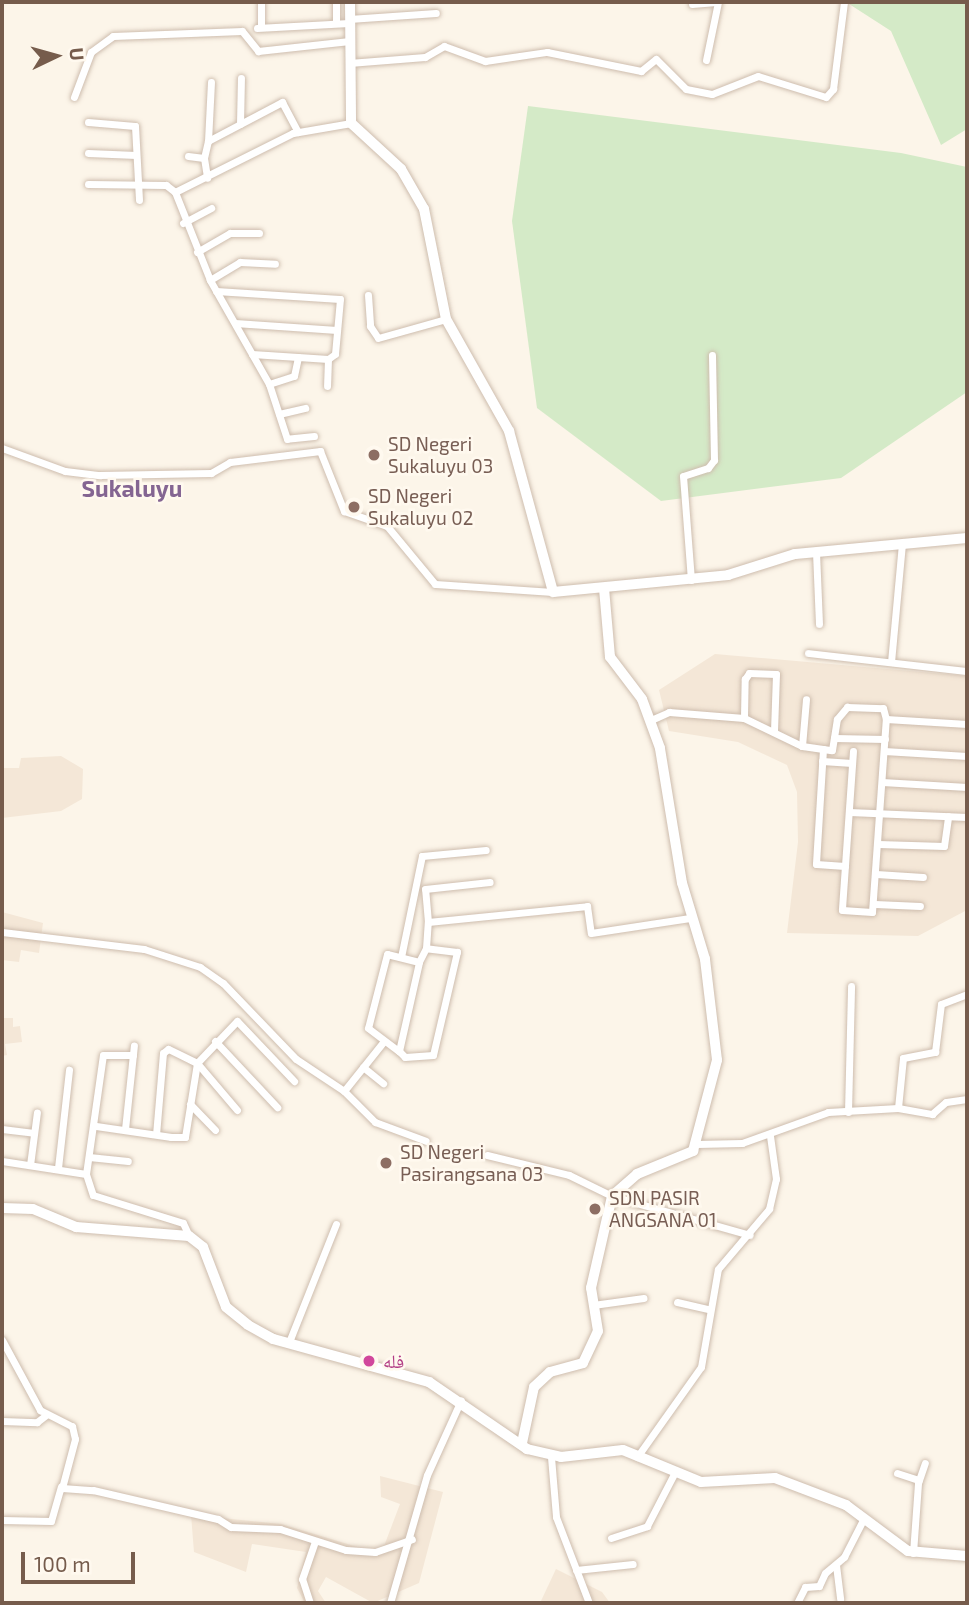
<!DOCTYPE html>
<meta charset="utf-8">
<style>
body{margin:0}
#map{position:relative;width:969px;height:1605px;overflow:hidden;background:#fcf5e9;font-family:"Exo 2","Noto Naskh Arabic",sans-serif}
div>[style]{position:absolute}
[style*='--x']{left:calc(var(--x)*1px);top:calc(var(--y)*1px);width:calc(var(--w)*1px);rotate:calc(var(--a)*1deg)}
.residential>*{inset:0;background:#f4e7d7}
.green>*{inset:0;background:#d4eac7}
.roads{filter:drop-shadow(0 0 2px #cebdae) drop-shadow(0 0 2px #cebdae)}
.street>*{height:7px;margin:-3.5px;padding:0 3.5px;transform-origin:3.5px;border-radius:3.5px;background:#fff}
.secondary>*{height:10px;margin:-5px;padding:0 5px;transform-origin:5px;border-radius:5px;background:#fff}
.dots>*{width:19px;height:19px;translate:-50% -50%;box-sizing:border-box;border:4px solid #fff9ef;border-radius:50%}
span{translate:-50% -50%;white-space:nowrap;text-align:center;line-height:1.15;-webkit-text-stroke:5px #fff9ef;paint-order:stroke}
.education-label{font-size:19px;color:#785e54}
.left{translate:0 -50%;text-align:left}
.hotel-label{font-size:19px;color:#b23c85}
.quarter-label{font-size:23px;color:#846592;font-weight:700}
.frame{position:absolute;inset:0;border:4px solid #765c4c;pointer-events:none}
.north{position:absolute;left:21px;top:21px;width:70px;height:70px;-webkit-text-stroke:5px #fff9ef;paint-order:stroke;rotate:85deg;font-size:19px;font-weight:700;line-height:28px;text-align:center;color:#765c4c}
.north::after{content:'';display:block;margin:auto;width:24px;height:32px;background:#765c4c;clip-path:polygon(50% 0,100% 100%,50% 72%,0 100%)}
.scale{position:absolute;left:21px;top:1552px;width:114px;height:32px;box-sizing:border-box;border:4px solid #765c4c;border-top:0;padding-left:9px;font-size:21px;line-height:24px;white-space:nowrap;color:#765c4c;-webkit-text-stroke:5px #fff9ef;paint-order:stroke}
</style>
<div id="map">
<div class="residential">
<i style="clip-path:polygon(715px 654px,967px 676px,967px 910px,918px 936px,787px 933px,798px 842px,797px 792px,787px 765px,738px 742px,669px 731px,659px 690px)"></i>
<i style="clip-path:polygon(61px 756px,83px 769px,82px 799px,61px 811px,2px 818px,2px 768px,19px 768px,21px 758px)"></i>
<i style="clip-path:polygon(2px 912px,43px 923px,39px 953px,21px 950px,19px 962px,2px 960px)"></i>
<i style="clip-path:polygon(2px 1018px,13px 1018px,13px 1027px,20px 1026px,22px 1042px,5px 1044px,7px 1055px,2px 1056px)"></i>
<i style="clip-path:polygon(380px 1476px,443px 1492px,419px 1583px,373px 1603px,326px 1577px,318px 1591px,326px 1603px,305px 1603px,297px 1588px,306px 1552px,252px 1544px,246px 1572px,194px 1552px,191px 1515px,281px 1524px,381px 1554px,400px 1504px,381px 1497px)"></i>
<i style="clip-path:polygon(556px 1569px,602px 1592px,610px 1603px,540px 1603px)"></i>
</div>
<div class="green">
<i style="clip-path:polygon(846px 2px,967px 2px,967px 129px,941px 145px,891px 31px)"></i>
<i style="clip-path:polygon(528px 106px,901px 153px,967px 167px,967px 392px,841px 478px,661px 501px,537px 408px,512px 221px)"></i>
</div>
<div class="roads">
<div class="street">
<i style="--x:336;--y:2;--w:21;--a:90"></i>
<i style="--x:692;--y:4;--w:21;--a:-5"></i>
<i style="--x:349;--y:19;--w:87;--a:-3.9"></i>
<i style="--x:261;--y:27;--w:25;--a:-90"></i>
<i style="--x:257;--y:28;--w:92;--a:-3.1"></i>
<i style="--x:706;--y:60;--w:59;--a:-78.3"></i>
<i style="--x:349;--y:63;--w:76;--a:-4.5"></i>
<i style="--x:425;--y:57;--w:22;--a:-30"></i>
<i style="--x:444;--y:46;--w:44;--a:20.1"></i>
<i style="--x:485;--y:61;--w:63;--a:-8.3"></i>
<i style="--x:547;--y:52;--w:96;--a:11.4"></i>
<i style="--x:641;--y:71;--w:19;--a:-39"></i>
<i style="--x:656;--y:59;--w:42;--a:45"></i>
<i style="--x:686;--y:89;--w:26;--a:11"></i>
<i style="--x:712;--y:94;--w:49;--a:-21.4"></i>
<i style="--x:758;--y:76;--w:71;--a:17.2"></i>
<i style="--x:826;--y:97;--w:11;--a:-49"></i>
<i style="--x:833;--y:89;--w:88;--a:-82.8"></i>
<i style="--x:74;--y:97;--w:48;--a:-69.3"></i>
<i style="--x:91;--y:52;--w:27;--a:-36"></i>
<i style="--x:113;--y:36;--w:129;--a:-2.2"></i>
<i style="--x:242;--y:31;--w:26;--a:51"></i>
<i style="--x:258;--y:51;--w:92;--a:-6.3"></i>
<i style="--x:88;--y:122;--w:47;--a:4.9"></i>
<i style="--x:135;--y:126;--w:74;--a:86.9"></i>
<i style="--x:240;--y:124;--w:46;--a:-88.8"></i>
<i style="--x:208;--y:141;--w:59;--a:-87.1"></i>
<i style="--x:88;--y:153;--w:48;--a:2.4"></i>
<i style="--x:188;--y:156;--w:16;--a:7"></i>
<i style="--x:204;--y:158;--w:20;--a:81"></i>
<i style="--x:204;--y:158;--w:17;--a:-77"></i>
<i style="--x:208;--y:141;--w:84;--a:-27.8"></i>
<i style="--x:282;--y:102;--w:34;--a:62"></i>
<i style="--x:88;--y:184;--w:78;--a:0.7"></i>
<i style="--x:166;--y:185;--w:11;--a:38"></i>
<i style="--x:183;--y:223;--w:32;--a:-28"></i>
<i style="--x:197;--y:252;--w:38;--a:-30"></i>
<i style="--x:230;--y:233;--w:29;--a:0"></i>
<i style="--x:210;--y:280;--w:35;--a:-31"></i>
<i style="--x:240;--y:262;--w:35;--a:3"></i>
<i style="--x:216;--y:291;--w:124;--a:3.7"></i>
<i style="--x:340;--y:299;--w:55;--a:95.2"></i>
<i style="--x:335;--y:354;--w:9;--a:144"></i>
<i style="--x:368;--y:295;--w:31;--a:86"></i>
<i style="--x:370;--y:326;--w:14;--a:56"></i>
<i style="--x:378;--y:338;--w:71;--a:-15.6"></i>
<i style="--x:235;--y:323;--w:102;--a:3.9"></i>
<i style="--x:252;--y:354;--w:46;--a:3.7"></i>
<i style="--x:269;--y:384;--w:26;--a:-18"></i>
<i style="--x:294;--y:376;--w:19;--a:-78"></i>
<i style="--x:298;--y:357;--w:30;--a:4"></i>
<i style="--x:328;--y:359;--w:27;--a:92"></i>
<i style="--x:279;--y:414;--w:27;--a:-13"></i>
<i style="--x:314;--y:436;--w:27;--a:174"></i>
<i style="--x:287;--y:439;--w:58;--a:-108.1"></i>
<i style="--x:269;--y:384;--w:120;--a:-119.6"></i>
<i style="--x:210;--y:280;--w:95;--a:-111.7"></i>
<i style="--x:175;--y:192;--w:132;--a:-26.6"></i>
<i style="--x:293;--y:133;--w:59;--a:-9.8"></i>
<i style="--x:2;--y:448;--w:67;--a:20.1"></i>
<i style="--x:65;--y:471;--w:35;--a:7"></i>
<i style="--x:100;--y:475;--w:111;--a:-1"></i>
<i style="--x:211;--y:473;--w:22;--a:-30"></i>
<i style="--x:230;--y:462;--w:91;--a:-7"></i>
<i style="--x:320;--y:451;--w:65;--a:68.2"></i>
<i style="--x:344;--y:511;--w:46;--a:19.2"></i>
<i style="--x:387;--y:526;--w:75;--a:50.4"></i>
<i style="--x:435;--y:584;--w:118;--a:3.9"></i>
<i style="--x:816;--y:552;--w:72;--a:87.6"></i>
<i style="--x:691;--y:580;--w:104;--a:-94.4"></i>
<i style="--x:683;--y:476;--w:26;--a:-18"></i>
<i style="--x:708;--y:468;--w:10;--a:-53"></i>
<i style="--x:714;--y:460;--w:105;--a:-91.1"></i>
<i style="--x:808;--y:653;--w:160;--a:6.5"></i>
<i style="--x:891;--y:662;--w:119;--a:-84.7"></i>
<i style="--x:744;--y:718;--w:39;--a:-89"></i>
<i style="--x:745;--y:679;--w:7;--a:-56"></i>
<i style="--x:749;--y:673;--w:27;--a:2"></i>
<i style="--x:776;--y:674;--w:58;--a:92"></i>
<i style="--x:651;--y:720;--w:20;--a:-24"></i>
<i style="--x:669;--y:712;--w:75;--a:4.6"></i>
<i style="--x:744;--y:718;--w:64;--a:25.8"></i>
<i style="--x:802;--y:746;--w:30;--a:8"></i>
<i style="--x:832;--y:750;--w:31;--a:-81"></i>
<i style="--x:837;--y:719;--w:16;--a:-50"></i>
<i style="--x:847;--y:707;--w:36;--a:2"></i>
<i style="--x:883;--y:708;--w:11;--a:75"></i>
<i style="--x:886;--y:719;--w:81;--a:3.5"></i>
<i style="--x:834;--y:738;--w:51;--a:1.1"></i>
<i style="--x:802;--y:746;--w:47;--a:-85.1"></i>
<i style="--x:823;--y:749;--w:115;--a:93.5"></i>
<i style="--x:816;--y:864;--w:29;--a:4"></i>
<i style="--x:853;--y:751;--w:159;--a:94"></i>
<i style="--x:842;--y:910;--w:30;--a:4"></i>
<i style="--x:872;--y:912;--w:194;--a:-85.9"></i>
<i style="--x:884;--y:751;--w:83;--a:3.4"></i>
<i style="--x:822;--y:761;--w:30;--a:4"></i>
<i style="--x:882;--y:782;--w:85;--a:3.4"></i>
<i style="--x:849;--y:812;--w:118;--a:2.4"></i>
<i style="--x:878;--y:844;--w:66;--a:1.7"></i>
<i style="--x:944;--y:846;--w:30;--a:-82"></i>
<i style="--x:876;--y:874;--w:47;--a:3.7"></i>
<i style="--x:875;--y:904;--w:45;--a:2.5"></i>
<i style="--x:428;--y:922;--w:33;--a:-95"></i>
<i style="--x:425;--y:889;--w:65;--a:-6.1"></i>
<i style="--x:2;--y:932;--w:143;--a:6.8"></i>
<i style="--x:144;--y:949;--w:59;--a:17.8"></i>
<i style="--x:200;--y:967;--w:28;--a:35"></i>
<i style="--x:223;--y:983;--w:105;--a:46.2"></i>
<i style="--x:296;--y:1059;--w:58;--a:33.7"></i>
<i style="--x:344;--y:1091;--w:44;--a:45"></i>
<i style="--x:375;--y:1122;--w:54;--a:20.4"></i>
<i style="--x:426;--y:948;--w:26;--a:-86"></i>
<i style="--x:428;--y:922;--w:160;--a:-5.7"></i>
<i style="--x:587;--y:906;--w:27;--a:82"></i>
<i style="--x:591;--y:933;--w:100;--a:-8.6"></i>
<i style="--x:401;--y:957;--w:103;--a:-78.3"></i>
<i style="--x:422;--y:856;--w:64;--a:-5.4"></i>
<i style="--x:215;--y:1041;--w:91;--a:46.8"></i>
<i style="--x:399;--y:1051;--w:8;--a:45"></i>
<i style="--x:405;--y:1057;--w:28;--a:-4"></i>
<i style="--x:433;--y:1055;--w:106;--a:-76.9"></i>
<i style="--x:457;--y:952;--w:31;--a:-173"></i>
<i style="--x:426;--y:948;--w:16;--a:117"></i>
<i style="--x:419;--y:962;--w:33;--a:-166"></i>
<i style="--x:387;--y:954;--w:76;--a:104.4"></i>
<i style="--x:368;--y:1028;--w:39;--a:37"></i>
<i style="--x:399;--y:1051;--w:91;--a:-77.3"></i>
<i style="--x:363;--y:1067;--w:26;--a:39"></i>
<i style="--x:344;--y:1091;--w:64;--a:-51.3"></i>
<i style="--x:190;--y:1104;--w:36;--a:46"></i>
<i style="--x:898;--y:1108;--w:35;--a:10"></i>
<i style="--x:932;--y:1114;--w:18;--a:-41"></i>
<i style="--x:946;--y:1102;--w:21;--a:-8"></i>
<i style="--x:237;--y:1110;--w:62;--a:-130.4"></i>
<i style="--x:197;--y:1063;--w:58;--a:-46.4"></i>
<i style="--x:237;--y:1021;--w:83;--a:46.5"></i>
<i style="--x:848;--y:1112;--w:126;--a:-88.6"></i>
<i style="--x:96;--y:1126;--w:76;--a:8.3"></i>
<i style="--x:171;--y:1137;--w:14;--a:0"></i>
<i style="--x:185;--y:1137;--w:75;--a:-80.8"></i>
<i style="--x:197;--y:1063;--w:32;--a:-154"></i>
<i style="--x:168;--y:1049;--w:6;--a:141"></i>
<i style="--x:163;--y:1053;--w:81;--a:94.9"></i>
<i style="--x:2;--y:1129;--w:32;--a:7"></i>
<i style="--x:125;--y:1129;--w:84;--a:-83.9"></i>
<i style="--x:697;--y:1144;--w:45;--a:-1.3"></i>
<i style="--x:742;--y:1143;--w:91;--a:-19.8"></i>
<i style="--x:828;--y:1112;--w:70;--a:-3.3"></i>
<i style="--x:898;--y:1108;--w:50;--a:-84.3"></i>
<i style="--x:903;--y:1058;--w:33;--a:-11"></i>
<i style="--x:935;--y:1052;--w:48;--a:-82.9"></i>
<i style="--x:941;--y:1004;--w:28;--a:-21"></i>
<i style="--x:487;--y:1155;--w:84;--a:13.7"></i>
<i style="--x:569;--y:1175;--w:48;--a:26"></i>
<i style="--x:612;--y:1196;--w:143;--a:15.8"></i>
<i style="--x:89;--y:1157;--w:39;--a:6"></i>
<i style="--x:2;--y:1161;--w:85;--a:8.8"></i>
<i style="--x:86;--y:1174;--w:120;--a:-81.9"></i>
<i style="--x:103;--y:1055;--w:30;--a:0"></i>
<i style="--x:30;--y:1165;--w:53;--a:-82.5"></i>
<i style="--x:58;--y:1168;--w:99;--a:-83.6"></i>
<i style="--x:86;--y:1174;--w:22;--a:72"></i>
<i style="--x:93;--y:1195;--w:94;--a:17.3"></i>
<i style="--x:183;--y:1223;--w:14;--a:65"></i>
<i style="--x:677;--y:1302;--w:32;--a:13"></i>
<i style="--x:593;--y:1305;--w:51;--a:-7.8"></i>
<i style="--x:2;--y:1340;--w:80;--a:61.5"></i>
<i style="--x:40;--y:1410;--w:36;--a:27"></i>
<i style="--x:72;--y:1426;--w:13;--a:77"></i>
<i style="--x:75;--y:1439;--w:51;--a:104.9"></i>
<i style="--x:62;--y:1488;--w:31;--a:4"></i>
<i style="--x:93;--y:1490;--w:128;--a:13.1"></i>
<i style="--x:218;--y:1519;--w:15;--a:32"></i>
<i style="--x:231;--y:1527;--w:49;--a:2.3"></i>
<i style="--x:280;--y:1529;--w:69;--a:17.7"></i>
<i style="--x:346;--y:1550;--w:29;--a:4"></i>
<i style="--x:375;--y:1552;--w:39;--a:-19"></i>
<i style="--x:289;--y:1342;--w:127;--a:-68.3"></i>
<i style="--x:2;--y:1421;--w:35;--a:2"></i>
<i style="--x:37;--y:1422;--w:11;--a:-38"></i>
<i style="--x:551;--y:1457;--w:60;--a:85.2"></i>
<i style="--x:556;--y:1517;--w:92;--a:69"></i>
<i style="--x:637;--y:1457;--w:110;--a:-54.6"></i>
<i style="--x:701;--y:1367;--w:99;--a:-80.2"></i>
<i style="--x:718;--y:1269;--w:79;--a:-49.6"></i>
<i style="--x:769;--y:1209;--w:31;--a:-77"></i>
<i style="--x:776;--y:1179;--w:43;--a:-97.9"></i>
<i style="--x:897;--y:1473;--w:23;--a:18"></i>
<i style="--x:2;--y:1520;--w:49;--a:1.2"></i>
<i style="--x:51;--y:1521;--w:36;--a:-74"></i>
<i style="--x:611;--y:1538;--w:38;--a:-18"></i>
<i style="--x:647;--y:1526;--w:59;--a:-62.6"></i>
<i style="--x:913;--y:1553;--w:70;--a:-85.9"></i>
<i style="--x:918;--y:1483;--w:21;--a:-71"></i>
<i style="--x:836;--y:1565;--w:34;--a:83"></i>
<i style="--x:576;--y:1570;--w:57;--a:-6"></i>
<i style="--x:310;--y:1603;--w:25;--a:-108"></i>
<i style="--x:302;--y:1579;--w:39;--a:-71"></i>
<i style="--x:390;--y:1603;--w:133;--a:-73.9"></i>
<i style="--x:427;--y:1475;--w:82;--a:-65.6"></i>
<i style="--x:797;--y:1603;--w:18;--a:-63"></i>
<i style="--x:805;--y:1587;--w:14;--a:-4"></i>
<i style="--x:819;--y:1586;--w:14;--a:-65"></i>
<i style="--x:825;--y:1573;--w:25;--a:-40"></i>
<i style="--x:844;--y:1557;--w:44;--a:-62.9"></i>
</div>
<div class="secondary">
<i style="--x:350;--y:2;--w:121;--a:89.5"></i>
<i style="--x:351;--y:123;--w:68;--a:42.6"></i>
<i style="--x:401;--y:169;--w:46;--a:60.1"></i>
<i style="--x:424;--y:209;--w:112;--a:78.7"></i>
<i style="--x:446;--y:319;--w:129;--a:60.6"></i>
<i style="--x:509;--y:431;--w:167;--a:74.7"></i>
<i style="--x:553;--y:592;--w:176;--a:-5.5"></i>
<i style="--x:728;--y:575;--w:70;--a:-17.4"></i>
<i style="--x:795;--y:554;--w:173;--a:-5.3"></i>
<i style="--x:2;--y:1208;--w:31;--a:2"></i>
<i style="--x:33;--y:1209;--w:47;--a:22.7"></i>
<i style="--x:76;--y:1227;--w:113;--a:4.6"></i>
<i style="--x:189;--y:1236;--w:18;--a:38"></i>
<i style="--x:203;--y:1247;--w:64;--a:69"></i>
<i style="--x:226;--y:1307;--w:28;--a:39"></i>
<i style="--x:248;--y:1325;--w:29;--a:29"></i>
<i style="--x:273;--y:1339;--w:162;--a:15.4"></i>
<i style="--x:429;--y:1382;--w:119;--a:34.4"></i>
<i style="--x:527;--y:1449;--w:35;--a:13"></i>
<i style="--x:561;--y:1457;--w:62;--a:-6.4"></i>
<i style="--x:623;--y:1450;--w:84;--a:22.3"></i>
<i style="--x:701;--y:1482;--w:74;--a:-3.1"></i>
<i style="--x:775;--y:1478;--w:76;--a:20.8"></i>
<i style="--x:846;--y:1505;--w:77;--a:36.6"></i>
<i style="--x:908;--y:1551;--w:59;--a:4.8"></i>
<i style="--x:522;--y:1443;--w:57;--a:-77.9"></i>
<i style="--x:534;--y:1387;--w:22;--a:-43"></i>
<i style="--x:550;--y:1372;--w:34;--a:-15"></i>
<i style="--x:583;--y:1363;--w:35;--a:-65"></i>
<i style="--x:598;--y:1331;--w:44;--a:-99.2"></i>
<i style="--x:591;--y:1288;--w:94;--a:-77.1"></i>
<i style="--x:612;--y:1196;--w:33;--a:-41"></i>
<i style="--x:637;--y:1174;--w:61;--a:-22.3"></i>
<i style="--x:693;--y:1151;--w:94;--a:-75.2"></i>
<i style="--x:717;--y:1060;--w:102;--a:-96.8"></i>
<i style="--x:705;--y:959;--w:79;--a:-106.8"></i>
<i style="--x:682;--y:883;--w:137;--a:-99.3"></i>
<i style="--x:660;--y:748;--w:52;--a:-110.2"></i>
<i style="--x:642;--y:699;--w:53;--a:-127.3"></i>
<i style="--x:610;--y:657;--w:69;--a:-95"></i>
</div>
</div>
<div class="dots">
<i style="left:374px;top:455px;background:#8d6e63"></i>
<i style="left:354px;top:507px;background:#8d6e63"></i>
<i style="left:386px;top:1163px;background:#8d6e63"></i>
<i style="left:595px;top:1209px;background:#8d6e63"></i>
<i style="left:369px;top:1361px;background:#d1479c"></i>
</div>
<div class="education-label">
<span class="left" style="left:388px;top:455px">SD Negeri<br>Sukaluyu 03</span>
<span class="left" style="left:368px;top:507px">SD Negeri<br>Sukaluyu 02</span>
<span class="left" style="left:400px;top:1163px">SD Negeri<br>Pasirangsana 03</span>
<span class="left" style="left:609px;top:1209px">SDN PASIR<br>ANGSANA 01</span>
</div>
<div class="hotel-label">
<span class="left" style="left:383px;top:1361px">فله</span>
</div>
<div class="quarter-label">
<span style="left:132px;top:488px">Sukaluyu</span>
</div>
<div class="frame"></div>
<div class="north">U</div>
<div class="scale">100 m</div>
</div>
